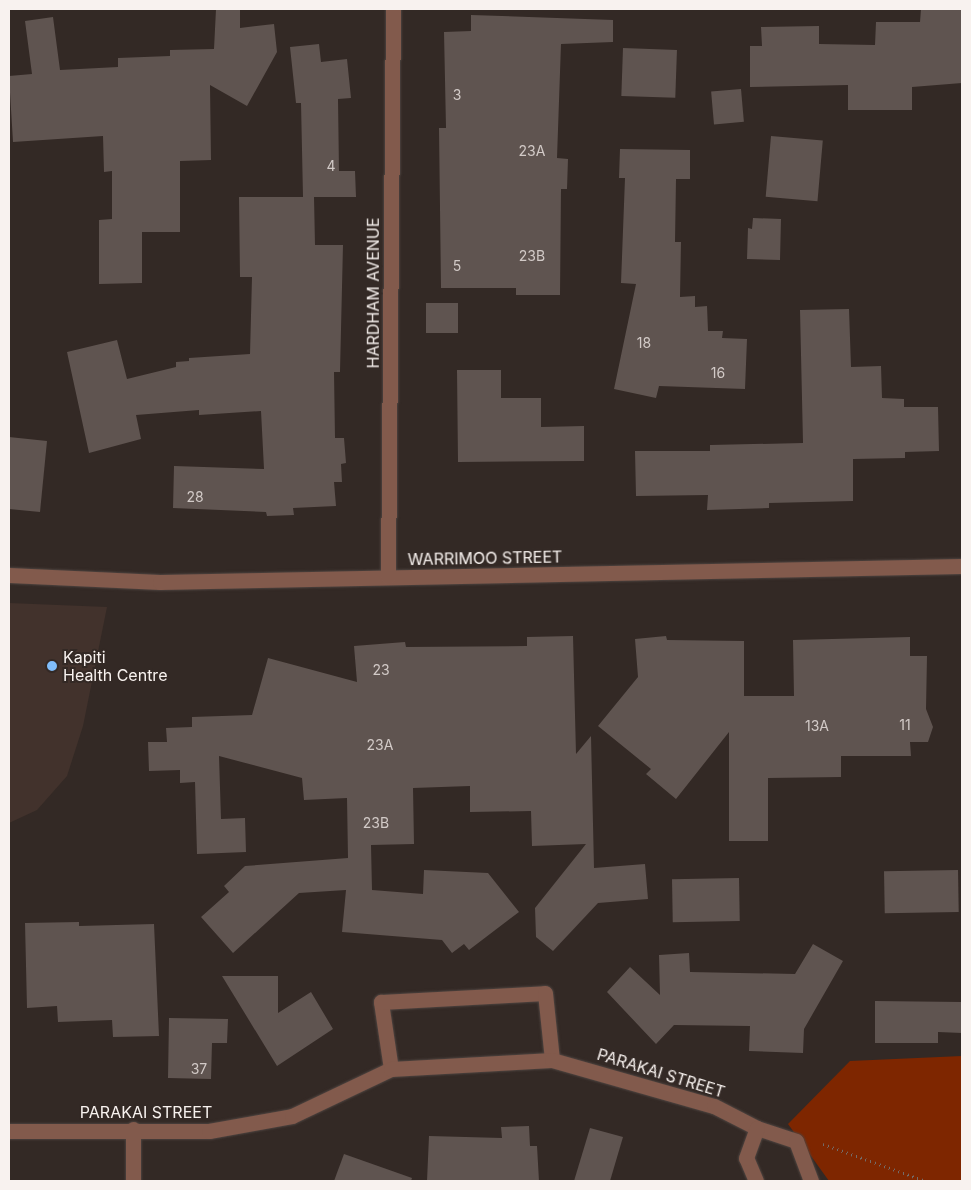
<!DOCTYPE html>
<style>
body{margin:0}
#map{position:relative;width:971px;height:1190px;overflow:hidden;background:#332925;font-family:Inter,sans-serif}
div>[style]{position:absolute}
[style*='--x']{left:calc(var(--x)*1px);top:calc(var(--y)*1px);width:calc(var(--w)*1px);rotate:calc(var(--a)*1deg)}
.built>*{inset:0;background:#42322c}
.green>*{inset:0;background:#7e2600}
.building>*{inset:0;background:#5f5450;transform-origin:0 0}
.path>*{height:3px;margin-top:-1.5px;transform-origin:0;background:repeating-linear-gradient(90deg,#746b68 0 1px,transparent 0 5px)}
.roads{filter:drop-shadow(0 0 1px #4f4541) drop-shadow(0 0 1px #4f4541)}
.minor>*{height:15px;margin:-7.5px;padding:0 7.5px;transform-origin:7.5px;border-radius:7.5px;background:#825a4c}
.dots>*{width:14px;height:14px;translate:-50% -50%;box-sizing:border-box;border:2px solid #332925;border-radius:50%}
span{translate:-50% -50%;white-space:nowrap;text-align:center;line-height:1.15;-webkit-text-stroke:4px #332925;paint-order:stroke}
.number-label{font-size:14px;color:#d2cac7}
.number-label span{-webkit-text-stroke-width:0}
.street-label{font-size:16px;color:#f8f2ef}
.poi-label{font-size:16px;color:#f8f2ef}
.left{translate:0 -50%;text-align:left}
.frame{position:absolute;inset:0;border:10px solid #f8f2ef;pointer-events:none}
</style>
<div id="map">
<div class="built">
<i style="clip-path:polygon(9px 603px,107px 607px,83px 726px,67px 776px,37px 810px,9px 823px)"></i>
</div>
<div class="green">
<i style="clip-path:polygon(962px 1056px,962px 1181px,829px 1181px,788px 1124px,850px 1061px)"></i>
</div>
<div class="building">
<i style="clip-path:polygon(216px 9px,240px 9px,240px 28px,274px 24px,277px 52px,247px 106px,210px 85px,211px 160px,180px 161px,180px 232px,142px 232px,142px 283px,99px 284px,99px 220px,112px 219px,112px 171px,104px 172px,103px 136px,13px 142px,9px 76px,32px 74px,25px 21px,53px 17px,60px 70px,118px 67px,118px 58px,170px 56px,170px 50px,214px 49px)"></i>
<i style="clip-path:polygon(921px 9px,962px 9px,962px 83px,912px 87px,912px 110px,848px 110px,848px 85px,750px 87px,750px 46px,762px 46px,761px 27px,819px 26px,819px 44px,875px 45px,876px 22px,920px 22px)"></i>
<i style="clip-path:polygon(471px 15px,613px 20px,613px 42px,561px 44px,557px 158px,568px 159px,567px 189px,561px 189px,560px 295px,516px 295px,516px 288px,441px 288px,439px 128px,446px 128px,444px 32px,471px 31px)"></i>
<i style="clip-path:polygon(319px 44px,321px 62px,347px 59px,351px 98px,338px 99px,339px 171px,355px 171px,356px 197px,314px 197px,315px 245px,343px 245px,340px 372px,334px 372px,335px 438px,344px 438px,346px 463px,341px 464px,342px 482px,334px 482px,336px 506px,293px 508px,294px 515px,267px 516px,266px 512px,173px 508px,174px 466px,264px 469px,261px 411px,199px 415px,199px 410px,136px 415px,141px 439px,89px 453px,67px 352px,117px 340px,127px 379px,176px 367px,176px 362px,189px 361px,189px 358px,250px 354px,252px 277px,240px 277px,239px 197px,303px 197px,301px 103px,296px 103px,290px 47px)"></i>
<i style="left:623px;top:48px;width:54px;height:48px;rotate:2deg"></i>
<i style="left:741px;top:89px;width:33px;height:30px;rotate:85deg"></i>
<i style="left:771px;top:136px;width:52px;height:61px;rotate:5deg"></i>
<i style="clip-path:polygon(620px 149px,690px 150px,690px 179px,676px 179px,675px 242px,681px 242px,680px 297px,695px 296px,695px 307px,707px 306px,708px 331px,723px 331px,722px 338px,747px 339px,745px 389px,659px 386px,656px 398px,614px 389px,636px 284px,621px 283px,625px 178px,619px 178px)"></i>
<i style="clip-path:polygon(753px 218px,781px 219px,780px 260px,747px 259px,748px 228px,752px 229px)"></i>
<i style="left:426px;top:303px;width:32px;height:30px"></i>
<i style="clip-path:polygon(849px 309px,851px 367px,881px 366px,882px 398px,904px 399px,904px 407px,938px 407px,939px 451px,905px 452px,905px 458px,853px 459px,853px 501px,769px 503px,769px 508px,707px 510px,708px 495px,636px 496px,635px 451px,710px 451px,710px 445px,803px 443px,800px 310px)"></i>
<i style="clip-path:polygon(457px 370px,501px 370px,501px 398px,541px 398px,541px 427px,584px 426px,584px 461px,458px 462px)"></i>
<i style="clip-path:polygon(9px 437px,47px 441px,40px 512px,9px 509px)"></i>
<i style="clip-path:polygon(573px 636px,576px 754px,591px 736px,594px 868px,645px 864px,648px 899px,598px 903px,553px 951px,536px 937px,535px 908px,586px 844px,532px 846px,531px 811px,470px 812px,470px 786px,413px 788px,414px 844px,371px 845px,372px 890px,423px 894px,424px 870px,488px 873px,519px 912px,469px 950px,464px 944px,452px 953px,442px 940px,342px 932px,346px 890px,299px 893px,233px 953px,201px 917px,229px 892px,224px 886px,245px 866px,348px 858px,347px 798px,304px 800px,302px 778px,219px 756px,221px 819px,245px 818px,246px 852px,197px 854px,195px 782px,180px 783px,180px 770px,149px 771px,148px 742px,167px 742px,166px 728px,192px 727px,192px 717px,252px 715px,268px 658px,357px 682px,354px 646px,405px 642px,406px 647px,527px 646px,527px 637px)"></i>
<i style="clip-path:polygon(666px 636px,667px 640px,744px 641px,744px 696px,794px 696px,793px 640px,910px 637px,910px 656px,927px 656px,926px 709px,933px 727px,928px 742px,910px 742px,911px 756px,841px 756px,841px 777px,768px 778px,768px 841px,729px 841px,729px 732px,676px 799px,646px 774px,651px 769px,598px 726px,638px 677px,635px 639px)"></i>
<i style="left:958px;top:870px;width:42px;height:74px;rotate:89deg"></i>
<i style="left:739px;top:878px;width:43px;height:67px;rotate:89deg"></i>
<i style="clip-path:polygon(79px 922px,79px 926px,154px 924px,159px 1036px,113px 1037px,112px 1020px,58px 1022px,57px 1006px,27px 1008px,25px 923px)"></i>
<i style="clip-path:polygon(813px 944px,843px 961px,804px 1029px,803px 1053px,749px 1051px,750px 1026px,674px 1025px,656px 1044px,607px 992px,630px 967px,660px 995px,659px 955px,689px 953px,690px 972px,795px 974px)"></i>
<i style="clip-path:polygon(222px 976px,278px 976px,278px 1013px,311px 992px,333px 1029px,277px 1066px)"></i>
<i style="clip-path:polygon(875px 1001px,962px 1002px,962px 1033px,938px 1032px,938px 1043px,875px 1043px)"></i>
<i style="clip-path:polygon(169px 1018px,228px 1019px,227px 1043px,212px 1043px,211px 1079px,168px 1078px)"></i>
<i style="clip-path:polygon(529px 1126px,530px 1146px,537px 1146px,539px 1181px,427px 1181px,429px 1136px,502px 1138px,501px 1127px)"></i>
<i style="clip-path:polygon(590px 1128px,623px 1137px,610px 1181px,574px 1181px)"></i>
<i style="clip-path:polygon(344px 1154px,412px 1178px,411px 1181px,334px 1181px)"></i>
</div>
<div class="path">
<i style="--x:823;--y:1144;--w:109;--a:19.8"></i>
</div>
<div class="roads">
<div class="minor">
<i style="--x:9;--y:575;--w:151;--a:2.7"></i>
<i style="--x:160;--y:582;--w:802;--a:-1.14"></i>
<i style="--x:388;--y:577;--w:568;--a:-89.5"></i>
<i style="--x:391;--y:1069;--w:68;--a:-98.5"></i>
<i style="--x:381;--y:1002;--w:164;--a:-3.1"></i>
<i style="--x:545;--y:993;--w:67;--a:84"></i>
<i style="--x:133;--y:1129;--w:52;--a:90"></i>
<i style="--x:9;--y:1131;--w:200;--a:0"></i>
<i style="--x:209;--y:1131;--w:84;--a:-10.2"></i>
<i style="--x:292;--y:1116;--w:110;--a:-25.4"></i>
<i style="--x:391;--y:1069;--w:161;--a:-3.2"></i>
<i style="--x:552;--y:1060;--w:168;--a:15.9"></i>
<i style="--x:714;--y:1106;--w:48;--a:27.1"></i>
<i style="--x:757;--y:1128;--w:41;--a:18.4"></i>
<i style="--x:796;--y:1141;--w:43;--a:69.4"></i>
<i style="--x:756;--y:1181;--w:25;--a:-113"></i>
<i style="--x:746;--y:1158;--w:32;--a:-70"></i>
</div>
</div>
<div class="dots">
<i style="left:52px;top:666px;background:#80bdfa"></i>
</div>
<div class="number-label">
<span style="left:457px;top:95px">3</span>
<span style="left:532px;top:151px">23A</span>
<span style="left:331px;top:166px">4</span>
<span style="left:532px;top:256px">23B</span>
<span style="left:457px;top:266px">5</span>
<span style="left:644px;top:343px">18</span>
<span style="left:718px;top:373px">16</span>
<span style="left:195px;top:497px">28</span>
<span style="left:381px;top:670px">23</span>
<span style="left:905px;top:725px">11</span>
<span style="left:817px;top:726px">13A</span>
<span style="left:380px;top:745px">23A</span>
<span style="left:376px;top:823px">23B</span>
<span style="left:199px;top:1069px">37</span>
</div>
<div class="street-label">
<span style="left:373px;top:293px;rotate:-90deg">HARDHAM AVENUE</span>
<span style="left:485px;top:558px;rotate:-1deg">WARRIMOO STREET</span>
<span style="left:661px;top:1073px;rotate:17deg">PARAKAI STREET</span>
<span style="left:146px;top:1112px">PARAKAI STREET</span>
</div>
<div class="poi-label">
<span class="left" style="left:63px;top:666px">Kapiti<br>Health Centre</span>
</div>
<div class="frame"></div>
</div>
